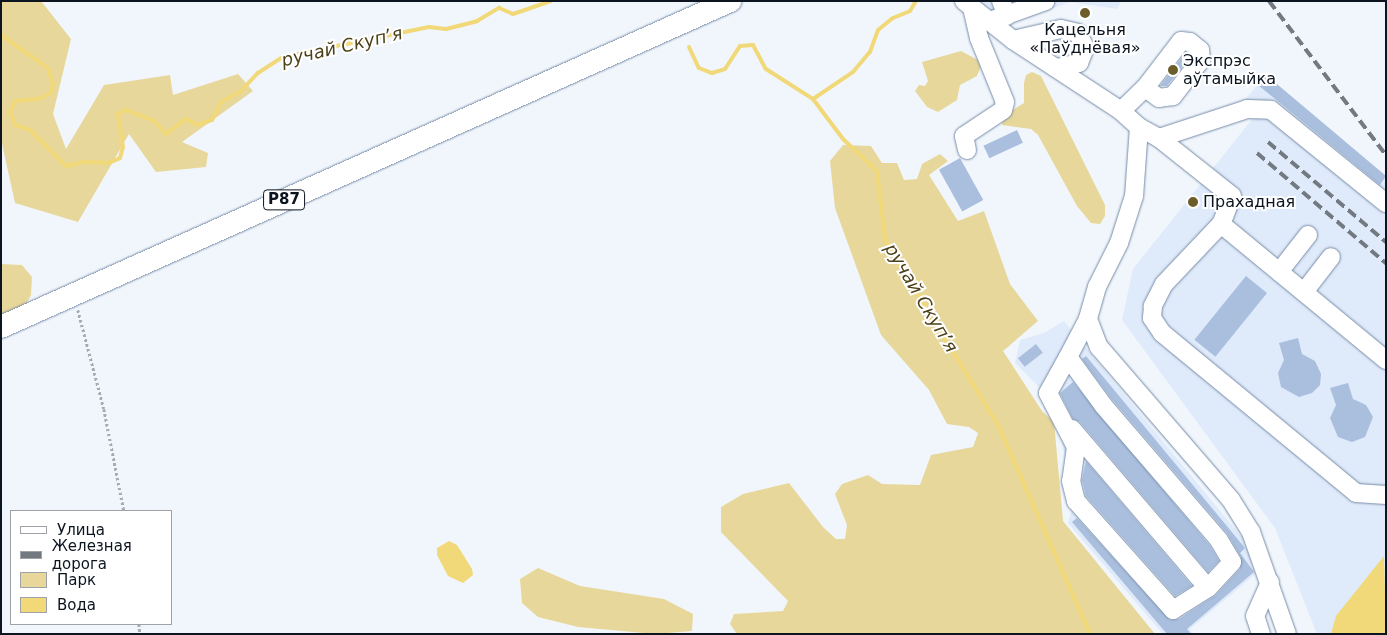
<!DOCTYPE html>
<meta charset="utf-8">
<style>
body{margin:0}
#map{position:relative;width:1387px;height:635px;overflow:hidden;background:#f1f6fc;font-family:"DejaVu Sans",sans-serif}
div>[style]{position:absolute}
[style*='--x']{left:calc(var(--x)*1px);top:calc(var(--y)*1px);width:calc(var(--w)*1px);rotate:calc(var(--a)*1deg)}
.built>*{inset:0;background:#dfeafa}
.green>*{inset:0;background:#e7d79a}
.water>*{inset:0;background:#f1d878}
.stream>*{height:4px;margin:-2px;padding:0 2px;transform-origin:2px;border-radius:2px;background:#f1d878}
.building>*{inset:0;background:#a9bfdd;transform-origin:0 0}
.path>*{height:2.5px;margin-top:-1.25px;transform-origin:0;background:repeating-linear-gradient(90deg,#a5abb2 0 2.5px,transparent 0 5px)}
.roads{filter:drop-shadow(0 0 1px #768ba8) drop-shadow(0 0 1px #768ba8)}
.minor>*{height:18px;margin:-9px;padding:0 9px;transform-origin:9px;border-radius:9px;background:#fff}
.major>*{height:22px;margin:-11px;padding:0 11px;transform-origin:11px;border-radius:11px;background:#fff}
.rail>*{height:4px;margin-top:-2px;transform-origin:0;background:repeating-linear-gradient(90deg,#727981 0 10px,transparent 0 15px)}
.dots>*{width:14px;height:14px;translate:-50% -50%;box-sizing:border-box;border:2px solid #fff;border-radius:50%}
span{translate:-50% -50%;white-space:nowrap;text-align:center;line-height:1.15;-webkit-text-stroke:4px #fff;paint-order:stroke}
.shield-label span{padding:1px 4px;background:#fff;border:1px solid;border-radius:4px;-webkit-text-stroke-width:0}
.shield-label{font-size:15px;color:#0c141f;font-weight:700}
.poi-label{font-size:16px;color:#0c141f}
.left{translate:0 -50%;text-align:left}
.water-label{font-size:18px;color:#4c4119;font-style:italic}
.frame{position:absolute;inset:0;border:2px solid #0c141f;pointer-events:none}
.legend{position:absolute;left:10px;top:510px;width:162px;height:115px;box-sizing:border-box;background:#fff;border:1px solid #9ea1a5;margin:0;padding:6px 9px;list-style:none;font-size:15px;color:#0c141f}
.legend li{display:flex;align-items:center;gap:10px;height:25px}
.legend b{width:25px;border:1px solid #9ea1a5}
</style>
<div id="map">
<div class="built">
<i style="clip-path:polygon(977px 1px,1121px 1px,1117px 9px,1070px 2px,1008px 24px)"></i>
<i style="clip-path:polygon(1266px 75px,1386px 176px,1386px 634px,1317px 634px,1275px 528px,1122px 320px,1133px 269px,1257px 113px,1242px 103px)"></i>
<i style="clip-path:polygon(1064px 321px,1249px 546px,1258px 572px,1190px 629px,1193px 634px,1163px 634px,1068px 523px,1073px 505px,1061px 435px,1041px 389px,1015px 363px,1020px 340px,1044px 333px)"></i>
</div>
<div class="green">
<i style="clip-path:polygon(1px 1px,41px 1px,71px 39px,53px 114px,66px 149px,104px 85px,170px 75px,173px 95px,238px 74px,253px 91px,182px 142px,208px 153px,206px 167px,156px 172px,129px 134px,78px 222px,15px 203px,1px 139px)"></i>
<i style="clip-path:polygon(961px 51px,978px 60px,981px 66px,977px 76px,960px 85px,957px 100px,938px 112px,927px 107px,915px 91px,919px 85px,925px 86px,928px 81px,922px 62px)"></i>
<i style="clip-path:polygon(1032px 72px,1041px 76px,1105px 205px,1105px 216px,1100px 224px,1091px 223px,1077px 206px,1038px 135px,1031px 129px,1002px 125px,1003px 116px,1024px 103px,1024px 83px,1026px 75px)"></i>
<i style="clip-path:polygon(843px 145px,871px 146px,882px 163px,897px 163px,904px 180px,917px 179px,922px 164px,940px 154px,948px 161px,929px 175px,958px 221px,984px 211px,1010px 284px,1038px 321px,1003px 351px,1042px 411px,1054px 422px,1063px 521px,1155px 634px,737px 634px,730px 624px,734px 614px,783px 611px,788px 601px,721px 532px,721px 507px,743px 494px,789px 483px,823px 527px,836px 539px,845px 539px,847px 525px,835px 494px,842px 484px,868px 475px,882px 484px,920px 485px,931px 455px,973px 447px,978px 433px,969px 427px,947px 424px,929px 390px,881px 335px,835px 208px,830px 161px)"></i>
<i style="clip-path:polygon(1px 264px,22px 265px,32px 277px,31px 295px,24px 308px,1px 317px)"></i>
<i style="clip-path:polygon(538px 568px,580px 586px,664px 599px,693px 614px,692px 631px,655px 634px,578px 627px,538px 617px,522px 603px,520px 579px)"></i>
</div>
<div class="water">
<i style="clip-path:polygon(449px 541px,457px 545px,472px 569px,473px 575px,463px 583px,448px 576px,437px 555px,437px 548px)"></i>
<i style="clip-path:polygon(1384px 556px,1386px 634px,1331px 634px,1336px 616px)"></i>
</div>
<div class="stream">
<i style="--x:1;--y:35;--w:57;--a:35.1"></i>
<i style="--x:48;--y:68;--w:17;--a:73"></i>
<i style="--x:53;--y:84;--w:9;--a:103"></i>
<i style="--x:51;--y:93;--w:14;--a:155"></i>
<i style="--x:38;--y:99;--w:23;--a:175"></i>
<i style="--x:15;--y:101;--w:12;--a:114"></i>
<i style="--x:10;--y:112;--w:14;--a:69"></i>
<i style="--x:15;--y:125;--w:16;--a:18"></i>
<i style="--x:30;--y:130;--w:51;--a:45"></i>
<i style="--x:66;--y:166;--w:18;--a:-13"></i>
<i style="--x:84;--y:162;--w:25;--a:2"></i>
<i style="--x:109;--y:163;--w:12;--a:-24"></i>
<i style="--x:120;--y:158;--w:11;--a:-75"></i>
<i style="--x:123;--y:147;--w:33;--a:-99"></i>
<i style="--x:118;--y:114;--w:9;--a:-27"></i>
<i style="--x:126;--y:110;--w:30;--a:21"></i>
<i style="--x:154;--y:121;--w:18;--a:47"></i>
<i style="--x:166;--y:134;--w:25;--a:-37"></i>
<i style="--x:186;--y:119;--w:13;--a:27"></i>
<i style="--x:198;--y:125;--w:15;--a:-20"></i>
<i style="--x:212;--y:120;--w:20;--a:-63"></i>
<i style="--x:221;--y:102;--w:21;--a:-28"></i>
<i style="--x:240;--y:92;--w:26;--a:-47"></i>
<i style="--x:258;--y:73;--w:30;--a:-33"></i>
<i style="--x:283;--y:57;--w:149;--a:-11.6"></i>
<i style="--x:429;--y:27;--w:17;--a:7"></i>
<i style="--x:446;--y:29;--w:32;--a:-14"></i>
<i style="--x:477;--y:21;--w:26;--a:-31"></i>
<i style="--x:499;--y:8;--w:15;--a:23"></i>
<i style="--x:513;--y:14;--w:40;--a:-18.9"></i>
<i style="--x:689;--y:47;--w:23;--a:65"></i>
<i style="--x:699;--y:68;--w:14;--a:21"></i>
<i style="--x:712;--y:73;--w:14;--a:-17"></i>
<i style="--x:725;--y:69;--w:27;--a:-57"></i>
<i style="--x:740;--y:46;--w:13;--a:-4"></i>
<i style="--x:753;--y:45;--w:27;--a:62"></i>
<i style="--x:766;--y:69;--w:56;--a:32.6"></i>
<i style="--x:813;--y:99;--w:50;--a:53.1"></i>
<i style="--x:843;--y:139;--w:47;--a:43.3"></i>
<i style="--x:877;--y:171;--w:69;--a:83.4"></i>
<i style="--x:885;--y:240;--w:217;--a:58.6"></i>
<i style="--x:998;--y:425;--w:228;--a:66.2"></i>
<i style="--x:813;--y:99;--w:48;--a:-34"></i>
<i style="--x:853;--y:72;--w:26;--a:-50"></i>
<i style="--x:870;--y:52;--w:23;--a:-70"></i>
<i style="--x:878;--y:30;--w:19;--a:-39"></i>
<i style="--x:893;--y:18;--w:18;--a:-22"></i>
<i style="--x:910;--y:11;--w:12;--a:-59"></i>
</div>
<div class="building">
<i style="clip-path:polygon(1186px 52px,1190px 57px,1167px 86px,1160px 86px)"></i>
<i style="clip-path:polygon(1266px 75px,1386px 176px,1380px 185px,1258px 85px)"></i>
<i style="left:1017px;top:130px;width:14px;height:37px;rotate:65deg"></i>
<i style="left:960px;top:158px;width:48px;height:24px;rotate:61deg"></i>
<i style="left:1246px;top:276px;width:27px;height:82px;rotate:39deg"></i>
<i style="clip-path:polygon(1298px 338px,1302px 354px,1315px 361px,1321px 374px,1320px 385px,1312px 393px,1299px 397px,1281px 387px,1278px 373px,1284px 360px,1279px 343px)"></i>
<i style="left:1036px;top:344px;width:11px;height:23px;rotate:52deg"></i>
<i style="clip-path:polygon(1086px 356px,1245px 548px,1240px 553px,1254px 572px,1187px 629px,1191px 634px,1167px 634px,1072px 522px,1077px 518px,1170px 620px,1179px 619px,1216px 595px,1240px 569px,1241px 557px,1227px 533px,1111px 398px,1082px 359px)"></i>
<i style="clip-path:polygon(1073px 382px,1210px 546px,1219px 561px,1208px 572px,1080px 422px,1073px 419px,1060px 393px)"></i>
<i style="clip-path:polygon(1348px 383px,1353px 399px,1366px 405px,1373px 417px,1365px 437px,1352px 442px,1338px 437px,1330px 418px,1336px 405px,1330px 388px)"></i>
<i style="clip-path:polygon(1086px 461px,1192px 586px,1175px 596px,1086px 496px,1082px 480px)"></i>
</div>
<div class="path">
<i style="--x:78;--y:310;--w:102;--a:75.3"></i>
<i style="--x:104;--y:409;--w:104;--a:78.9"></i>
<i style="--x:139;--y:624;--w:10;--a:84"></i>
</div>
<div class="roads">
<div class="minor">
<i style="--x:964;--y:1;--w:63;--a:38.5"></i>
<i style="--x:1013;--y:40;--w:129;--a:33.3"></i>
<i style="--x:1121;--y:111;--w:24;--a:42"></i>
<i style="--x:1139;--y:127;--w:69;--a:94.1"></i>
<i style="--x:1134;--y:196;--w:49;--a:107.7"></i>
<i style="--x:1119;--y:243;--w:49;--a:116.6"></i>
<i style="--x:1097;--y:287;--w:33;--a:106"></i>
<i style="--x:1088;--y:319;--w:30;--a:69"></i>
<i style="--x:1099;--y:347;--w:202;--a:49.2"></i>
<i style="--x:1231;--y:500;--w:38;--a:58"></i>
<i style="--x:1251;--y:532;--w:108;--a:70.6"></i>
<i style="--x:1001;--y:1;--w:16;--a:68"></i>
<i style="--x:990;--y:21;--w:59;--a:-19.7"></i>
<i style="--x:1013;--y:40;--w:49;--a:-12.9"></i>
<i style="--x:1061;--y:29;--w:17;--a:13"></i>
<i style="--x:1078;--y:33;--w:17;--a:65"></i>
<i style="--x:1085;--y:48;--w:16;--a:112"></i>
<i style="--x:1079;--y:63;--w:22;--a:167"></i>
<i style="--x:1121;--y:111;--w:33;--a:-44"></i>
<i style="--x:1145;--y:88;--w:59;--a:-52.5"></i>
<i style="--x:1181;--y:41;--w:9;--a:6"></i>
<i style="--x:1190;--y:42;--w:13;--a:39"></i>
<i style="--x:1200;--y:50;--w:10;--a:84"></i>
<i style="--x:1201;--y:60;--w:46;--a:127.9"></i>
<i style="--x:1173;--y:96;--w:14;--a:172"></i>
<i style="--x:1159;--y:98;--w:17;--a:-144"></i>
<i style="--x:1139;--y:127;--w:23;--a:29"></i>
<i style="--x:1159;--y:138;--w:93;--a:38.5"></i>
<i style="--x:1232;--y:196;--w:30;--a:111"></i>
<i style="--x:1221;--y:224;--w:83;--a:133.5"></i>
<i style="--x:1164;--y:284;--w:25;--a:117"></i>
<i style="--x:1153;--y:306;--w:12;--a:95"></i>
<i style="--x:1152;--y:318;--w:18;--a:56"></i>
<i style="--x:1162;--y:333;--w:251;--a:39.5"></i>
<i style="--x:1356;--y:493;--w:30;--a:4"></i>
<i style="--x:1159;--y:138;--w:93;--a:-18.2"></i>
<i style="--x:1247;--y:109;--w:24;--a:2"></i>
<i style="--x:1271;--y:110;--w:148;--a:39"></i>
<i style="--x:967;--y:150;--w:14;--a:-102"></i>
<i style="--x:964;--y:136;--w:47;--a:-33.7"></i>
<i style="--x:1003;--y:110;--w:8;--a:-76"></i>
<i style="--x:1005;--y:102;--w:69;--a:-112.1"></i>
<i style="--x:979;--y:38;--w:31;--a:-103"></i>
<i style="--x:1221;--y:224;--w:214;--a:39.5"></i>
<i style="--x:1279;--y:272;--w:47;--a:-51.9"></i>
<i style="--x:1304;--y:292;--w:44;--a:-52.4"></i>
<i style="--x:1068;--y:357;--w:41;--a:119.1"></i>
<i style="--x:1048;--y:393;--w:61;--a:62.6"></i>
<i style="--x:1076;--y:447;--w:34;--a:98"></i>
<i style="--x:1071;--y:481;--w:21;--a:76"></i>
<i style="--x:1076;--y:501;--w:146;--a:48.3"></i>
<i style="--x:1173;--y:610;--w:41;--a:-32.2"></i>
<i style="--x:1208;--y:588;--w:35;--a:-47"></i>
<i style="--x:1232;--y:562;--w:26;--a:-121"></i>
<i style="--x:1219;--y:540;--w:178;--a:-130.7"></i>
<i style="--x:1103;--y:405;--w:59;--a:-126.1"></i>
<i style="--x:1068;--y:357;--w:43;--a:-62.2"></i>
<i style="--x:1072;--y:429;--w:209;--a:49.5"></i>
<i style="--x:1261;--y:634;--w:19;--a:-108"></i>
<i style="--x:1255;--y:616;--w:37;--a:-66"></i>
</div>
<div class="major">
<i style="--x:1;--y:327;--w:799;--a:-24.09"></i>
</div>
</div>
<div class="rail">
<i style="--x:1269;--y:1;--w:193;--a:52.8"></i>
<i style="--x:1268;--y:142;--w:155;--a:40.3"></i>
<i style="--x:1257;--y:153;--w:170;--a:40.5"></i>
</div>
<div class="dots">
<i style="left:1085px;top:13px;background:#6b5e2b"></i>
<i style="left:1173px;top:70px;background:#6b5e2b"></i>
<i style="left:1193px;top:202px;background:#6b5e2b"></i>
</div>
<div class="shield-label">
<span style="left:284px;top:200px">Р87</span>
</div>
<div class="poi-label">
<span style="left:1085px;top:39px">Кацельня<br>«Паўднёвая»</span>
<span class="left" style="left:1183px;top:70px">Экспрэс<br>аўтамыйка</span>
<span class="left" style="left:1203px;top:202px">Прахадная</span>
</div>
<div class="water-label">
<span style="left:342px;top:47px;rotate:-13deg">ручай Скупʼя</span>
<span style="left:921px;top:298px;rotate:59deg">ручай Скупʼя</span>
</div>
<div class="frame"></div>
<ul class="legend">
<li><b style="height:6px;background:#fff"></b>Улица</li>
<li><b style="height:6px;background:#727981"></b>Железная дорога</li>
<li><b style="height:14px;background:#e7d79a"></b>Парк</li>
<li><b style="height:14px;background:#f1d878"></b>Вода</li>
</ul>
</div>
